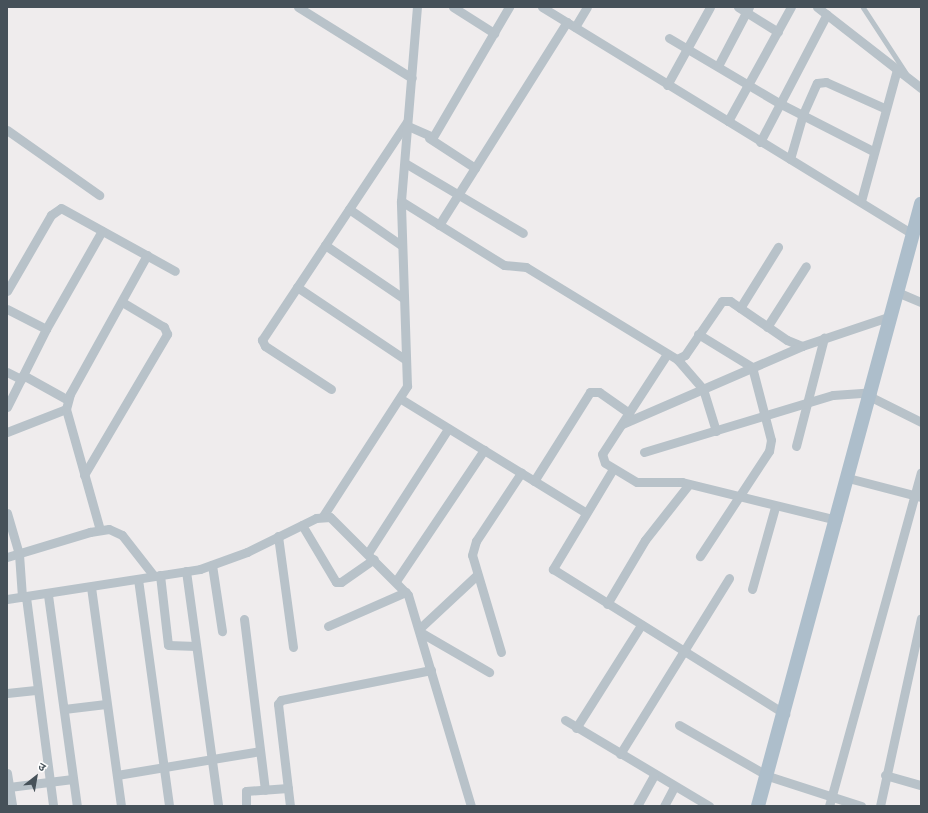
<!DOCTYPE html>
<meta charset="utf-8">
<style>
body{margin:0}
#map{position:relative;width:928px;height:813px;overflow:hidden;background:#efeced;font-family:"Archivo Narrow","Noto Sans Devanagari",sans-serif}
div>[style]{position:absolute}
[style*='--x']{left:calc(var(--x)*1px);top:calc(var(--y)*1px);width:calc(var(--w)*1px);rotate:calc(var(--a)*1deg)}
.lane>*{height:4.5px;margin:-2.25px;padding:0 2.25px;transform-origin:2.25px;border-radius:2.25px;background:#b8c2c9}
.street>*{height:9px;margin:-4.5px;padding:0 4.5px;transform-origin:4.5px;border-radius:4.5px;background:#b8c2c9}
.primary>*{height:14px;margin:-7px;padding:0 7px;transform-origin:7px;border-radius:7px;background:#adbecb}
span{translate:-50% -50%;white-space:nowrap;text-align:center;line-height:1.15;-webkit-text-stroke:3.5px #fff;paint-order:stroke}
.frame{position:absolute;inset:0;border:8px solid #465159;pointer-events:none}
.north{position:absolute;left:16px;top:757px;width:40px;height:40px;-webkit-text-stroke:3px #fff;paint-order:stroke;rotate:31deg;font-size:11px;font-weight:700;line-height:16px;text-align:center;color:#465159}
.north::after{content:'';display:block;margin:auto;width:14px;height:18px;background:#465159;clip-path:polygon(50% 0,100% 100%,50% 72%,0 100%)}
</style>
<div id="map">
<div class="lane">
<i style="--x:863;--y:7;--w:79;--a:56.9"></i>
</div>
<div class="street">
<i style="--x:298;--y:7;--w:134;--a:31.9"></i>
<i style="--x:453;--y:7;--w:49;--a:32.4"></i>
<i style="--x:542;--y:7;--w:435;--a:31.5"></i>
<i style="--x:738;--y:7;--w:47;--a:32"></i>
<i style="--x:817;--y:7;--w:132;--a:37.9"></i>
<i style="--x:575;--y:27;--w:23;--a:-59"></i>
<i style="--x:669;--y:38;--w:128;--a:30.6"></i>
<i style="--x:779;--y:103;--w:106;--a:27.1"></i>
<i style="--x:718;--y:66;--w:67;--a:-62.3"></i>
<i style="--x:667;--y:85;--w:89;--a:-61.1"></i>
<i style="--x:728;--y:121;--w:130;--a:-61.1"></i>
<i style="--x:408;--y:126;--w:27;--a:24"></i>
<i style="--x:433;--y:137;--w:151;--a:-59.7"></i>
<i style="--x:7;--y:130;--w:113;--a:35.2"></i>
<i style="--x:429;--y:138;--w:55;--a:33.1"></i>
<i style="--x:760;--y:142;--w:144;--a:-62.4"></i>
<i style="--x:790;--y:159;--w:47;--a:-73.9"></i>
<i style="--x:803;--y:114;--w:34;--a:-66"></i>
<i style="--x:817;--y:83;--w:9;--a:-6"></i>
<i style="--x:826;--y:82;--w:64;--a:24.1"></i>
<i style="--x:405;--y:163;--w:137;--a:30.7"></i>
<i style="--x:401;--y:201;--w:121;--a:31.9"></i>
<i style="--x:504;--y:265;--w:22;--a:5"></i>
<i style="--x:526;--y:267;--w:177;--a:31.4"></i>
<i style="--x:677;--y:359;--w:9;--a:-27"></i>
<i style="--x:685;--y:355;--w:65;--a:-55.6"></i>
<i style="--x:722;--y:301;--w:8;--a:0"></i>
<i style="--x:730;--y:301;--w:69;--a:34.4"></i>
<i style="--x:787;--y:340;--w:16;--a:22"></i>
<i style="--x:802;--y:346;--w:94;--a:-18.6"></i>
<i style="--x:861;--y:201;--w:137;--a:-74.7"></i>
<i style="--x:349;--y:209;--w:63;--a:34.7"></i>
<i style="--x:439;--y:225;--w:240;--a:-57.8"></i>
<i style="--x:325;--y:245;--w:94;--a:34.2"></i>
<i style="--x:297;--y:287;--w:131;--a:33.8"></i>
<i style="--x:7;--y:291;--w:88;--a:-59.9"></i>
<i style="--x:51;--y:215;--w:12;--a:-35"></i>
<i style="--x:61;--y:208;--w:130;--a:28.9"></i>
<i style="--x:897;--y:292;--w:26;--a:23"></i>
<i style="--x:740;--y:308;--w:72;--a:-58.1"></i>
<i style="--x:7;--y:309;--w:44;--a:27.1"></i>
<i style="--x:767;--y:327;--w:72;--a:-57.4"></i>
<i style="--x:698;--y:334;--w:63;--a:31.4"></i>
<i style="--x:752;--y:367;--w:75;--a:75.4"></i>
<i style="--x:771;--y:440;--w:11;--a:100"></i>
<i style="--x:769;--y:451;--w:126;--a:123.3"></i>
<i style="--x:667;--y:354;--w:119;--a:123"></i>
<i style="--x:602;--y:454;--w:9;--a:72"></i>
<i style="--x:605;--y:463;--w:37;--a:31"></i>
<i style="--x:637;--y:482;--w:45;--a:0"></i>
<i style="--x:682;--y:482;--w:160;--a:13.8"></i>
<i style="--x:677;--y:359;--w:40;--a:49"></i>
<i style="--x:703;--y:389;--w:44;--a:72.8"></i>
<i style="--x:7;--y:372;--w:16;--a:27"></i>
<i style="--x:23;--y:375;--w:51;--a:29.1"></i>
<i style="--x:331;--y:389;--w:79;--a:-146.9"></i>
<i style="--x:265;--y:346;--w:7;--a:-117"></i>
<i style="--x:262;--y:340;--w:262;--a:-56.4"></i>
<i style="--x:871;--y:397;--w:56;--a:26.6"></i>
<i style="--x:401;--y:399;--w:217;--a:31.6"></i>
<i style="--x:7;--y:407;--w:87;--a:-63.4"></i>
<i style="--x:46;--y:329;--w:113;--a:-60.3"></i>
<i style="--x:622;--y:424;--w:196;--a:-23.4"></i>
<i style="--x:7;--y:432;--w:63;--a:-21.3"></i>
<i style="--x:796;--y:446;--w:112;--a:-75.5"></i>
<i style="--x:644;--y:452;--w:197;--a:-16.8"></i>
<i style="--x:833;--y:395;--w:39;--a:-4"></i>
<i style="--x:613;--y:469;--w:117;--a:121"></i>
<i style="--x:553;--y:569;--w:274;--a:32"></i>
<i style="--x:84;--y:475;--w:164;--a:-59.5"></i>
<i style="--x:167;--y:334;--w:8;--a:-113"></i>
<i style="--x:164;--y:327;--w:49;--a:-149.2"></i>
<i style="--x:848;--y:478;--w:75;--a:14.6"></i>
<i style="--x:534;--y:481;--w:105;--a:-57.8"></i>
<i style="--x:590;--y:392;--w:9;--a:0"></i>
<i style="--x:599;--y:392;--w:37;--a:35"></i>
<i style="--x:7;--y:513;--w:43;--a:73.7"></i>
<i style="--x:19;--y:554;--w:43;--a:86"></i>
<i style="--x:323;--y:516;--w:155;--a:-57.1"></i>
<i style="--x:407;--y:386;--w:185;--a:-91.9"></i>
<i style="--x:401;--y:201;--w:195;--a:-85.3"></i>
<i style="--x:302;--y:525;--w:66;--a:59.2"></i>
<i style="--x:336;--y:582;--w:5;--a:0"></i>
<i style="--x:341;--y:582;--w:40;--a:-34.9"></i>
<i style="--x:100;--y:530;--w:126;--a:-105.7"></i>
<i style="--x:66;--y:409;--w:16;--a:-75"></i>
<i style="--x:70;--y:394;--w:159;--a:-61"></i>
<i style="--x:278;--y:536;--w:112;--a:82.3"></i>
<i style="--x:368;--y:553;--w:148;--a:-57.2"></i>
<i style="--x:7;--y:557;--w:87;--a:-16.8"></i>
<i style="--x:90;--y:532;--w:19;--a:-9"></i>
<i style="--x:109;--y:529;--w:14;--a:25"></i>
<i style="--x:122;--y:535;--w:52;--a:52"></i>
<i style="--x:212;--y:565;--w:67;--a:81.4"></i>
<i style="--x:186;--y:571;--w:237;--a:82.2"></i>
<i style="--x:160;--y:575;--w:70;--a:83.5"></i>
<i style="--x:168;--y:645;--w:28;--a:2"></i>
<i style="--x:138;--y:579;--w:229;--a:82.2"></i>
<i style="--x:396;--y:581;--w:158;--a:-56.1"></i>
<i style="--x:91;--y:587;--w:221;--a:82.2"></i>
<i style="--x:752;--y:589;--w:85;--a:-74.3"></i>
<i style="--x:48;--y:595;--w:213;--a:82.2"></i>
<i style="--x:26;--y:597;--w:211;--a:82.6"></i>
<i style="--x:7;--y:599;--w:195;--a:-8.8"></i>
<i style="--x:200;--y:569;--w:50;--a:-19.9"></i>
<i style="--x:247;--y:552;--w:77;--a:-26.2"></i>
<i style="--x:316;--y:518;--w:14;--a:-4"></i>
<i style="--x:330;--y:517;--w:110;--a:45"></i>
<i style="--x:408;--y:595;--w:220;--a:73.4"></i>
<i style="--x:607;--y:604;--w:74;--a:-59.3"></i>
<i style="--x:645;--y:540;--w:71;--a:-51.8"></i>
<i style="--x:244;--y:619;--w:172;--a:83"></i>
<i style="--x:328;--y:626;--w:85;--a:-23.6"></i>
<i style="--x:419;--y:629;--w:79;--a:-43"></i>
<i style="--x:420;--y:632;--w:80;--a:30.1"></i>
<i style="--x:501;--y:652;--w:101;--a:-106.6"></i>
<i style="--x:472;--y:555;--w:15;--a:-74"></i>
<i style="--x:476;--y:541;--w:82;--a:-56.5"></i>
<i style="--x:7;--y:693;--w:31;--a:-6"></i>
<i style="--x:64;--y:709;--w:42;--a:-6.8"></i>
<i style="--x:565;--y:720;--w:168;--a:30.8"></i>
<i style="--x:679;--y:725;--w:103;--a:29.8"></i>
<i style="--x:768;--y:776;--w:98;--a:17.9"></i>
<i style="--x:576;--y:728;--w:122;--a:-57.7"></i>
<i style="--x:620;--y:754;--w:207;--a:-58.2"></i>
<i style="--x:7;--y:773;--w:33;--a:81"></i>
<i style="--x:117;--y:775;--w:145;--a:-9.5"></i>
<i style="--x:885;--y:775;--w:37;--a:16"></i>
<i style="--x:9;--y:787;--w:64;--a:-7.1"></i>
<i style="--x:246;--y:806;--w:15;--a:-90"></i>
<i style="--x:246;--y:791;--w:42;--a:-4.1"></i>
<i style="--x:290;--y:806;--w:103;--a:-96.7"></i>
<i style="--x:278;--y:704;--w:5;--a:-53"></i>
<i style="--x:281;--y:700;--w:153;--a:-11.3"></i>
<i style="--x:637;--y:806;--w:35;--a:-61"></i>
<i style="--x:664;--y:806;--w:21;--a:-62"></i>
<i style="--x:829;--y:806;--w:346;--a:-74.6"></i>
<i style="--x:880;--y:806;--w:192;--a:-77.7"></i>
</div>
<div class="primary">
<i style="--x:758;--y:806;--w:624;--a:-74.85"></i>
</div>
<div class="frame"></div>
<div class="north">उ</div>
</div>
